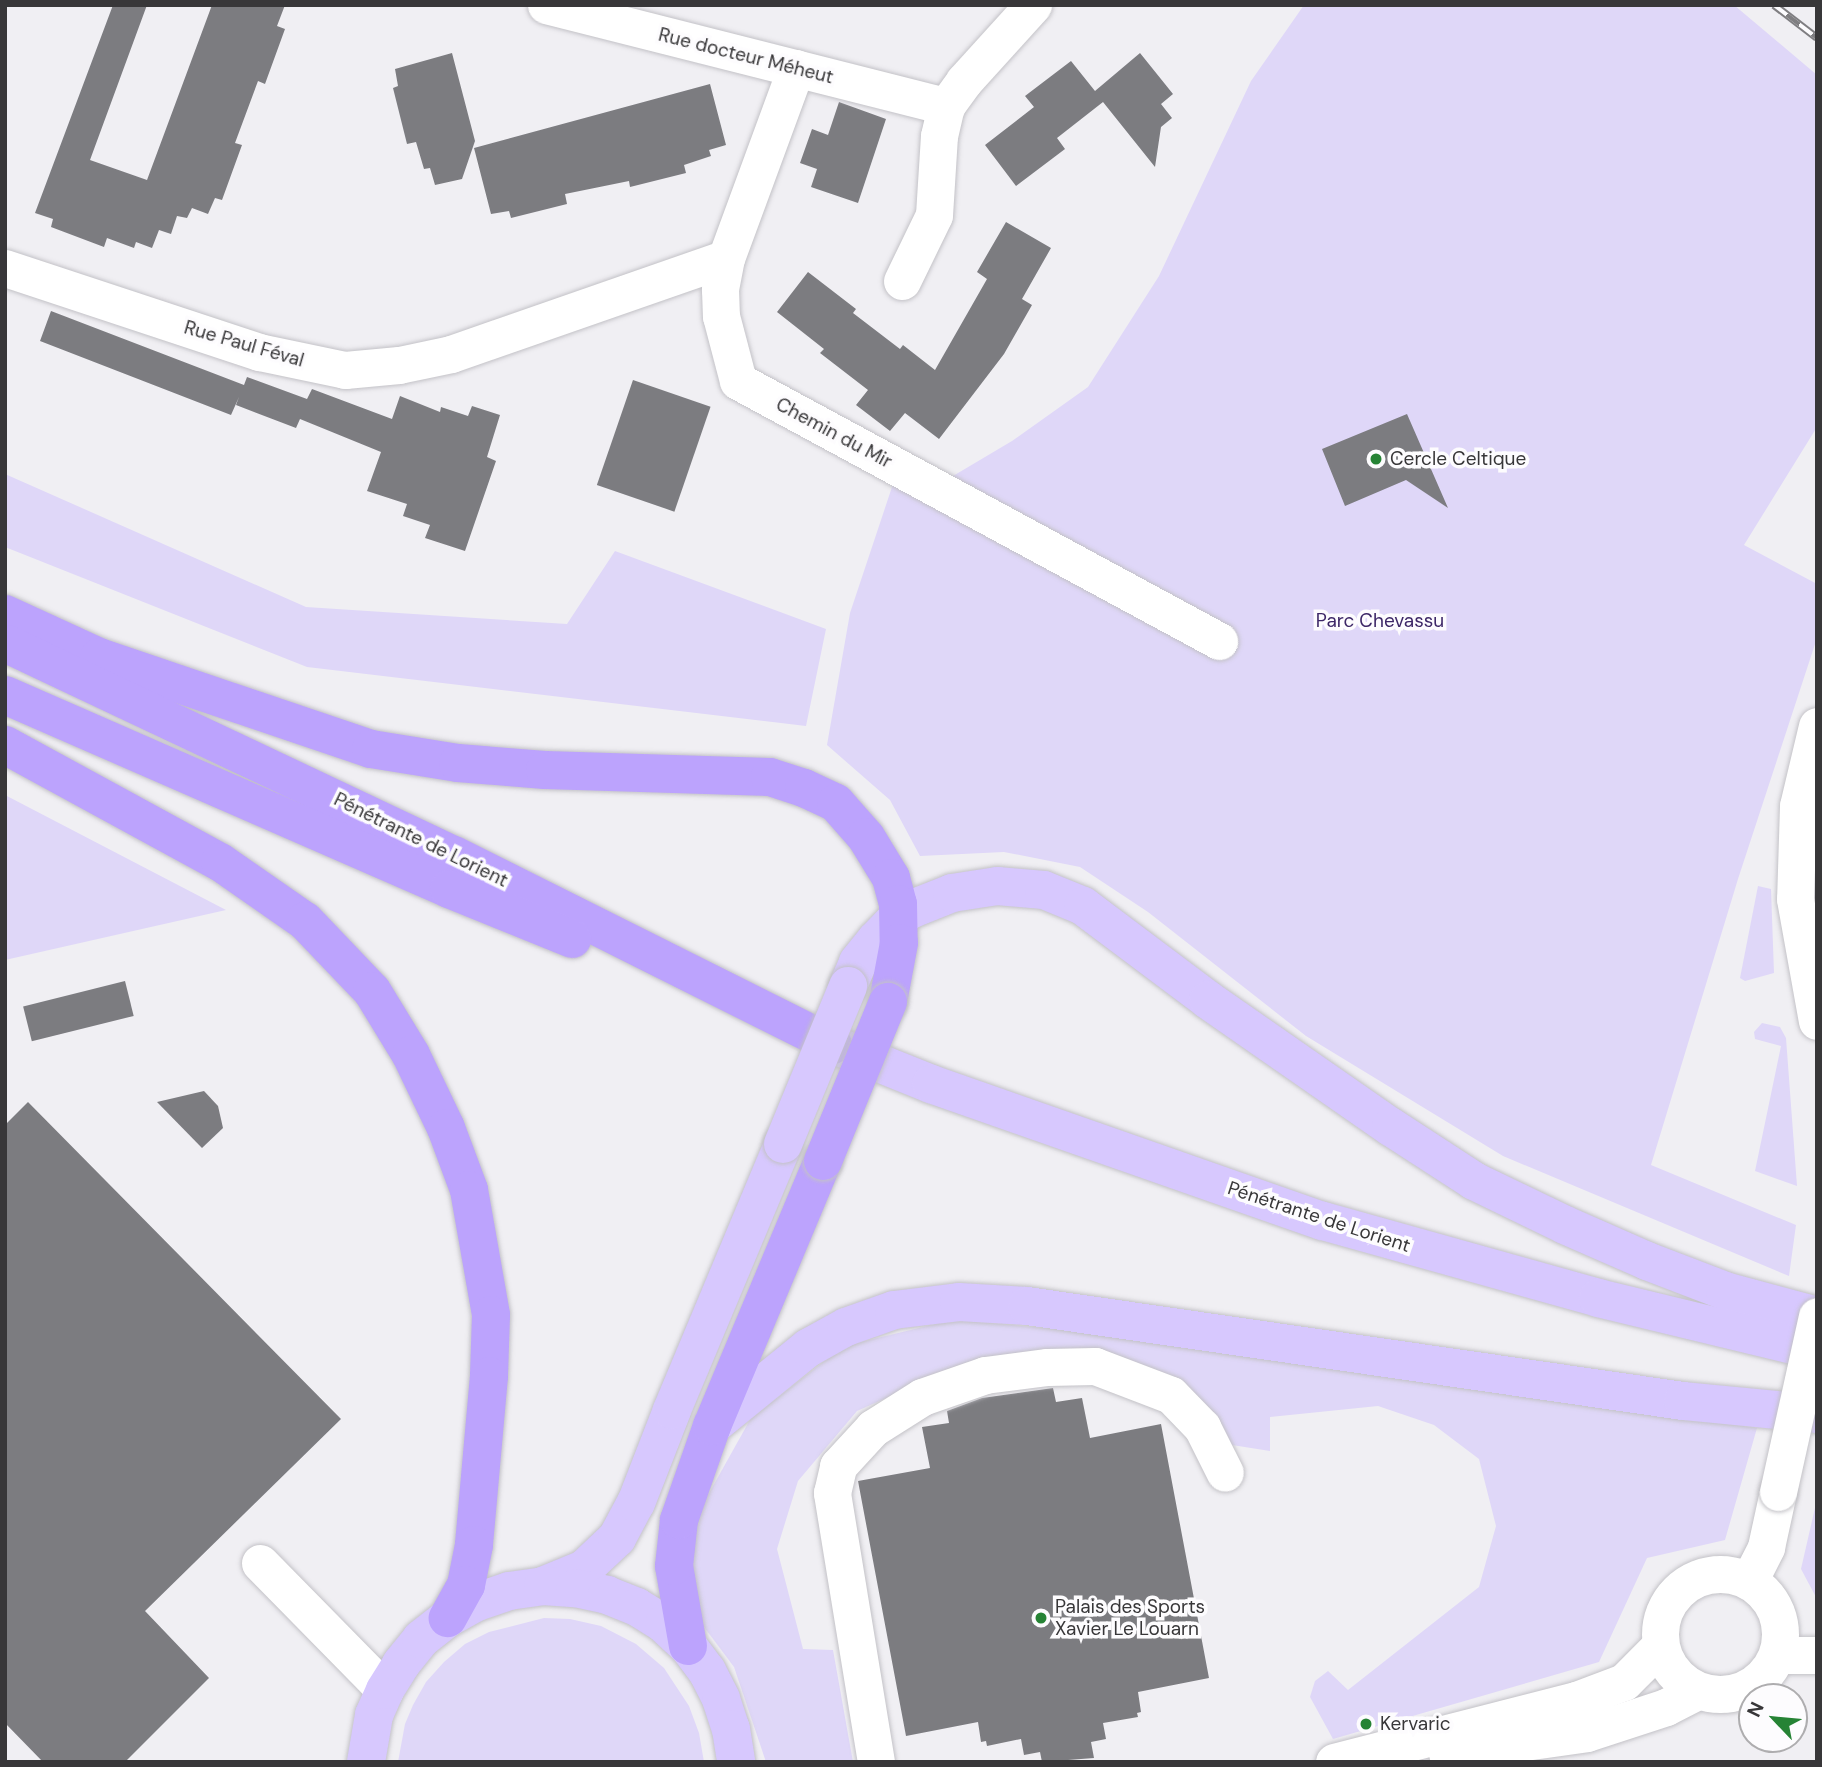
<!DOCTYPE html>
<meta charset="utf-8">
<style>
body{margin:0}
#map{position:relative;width:1822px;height:1767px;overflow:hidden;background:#f0eff3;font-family:"DM Sans",sans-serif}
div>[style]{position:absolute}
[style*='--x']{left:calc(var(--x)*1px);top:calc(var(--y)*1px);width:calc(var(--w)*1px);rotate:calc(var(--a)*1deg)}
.green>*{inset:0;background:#dfd7f8}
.building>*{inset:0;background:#7c7c80;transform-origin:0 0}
.roads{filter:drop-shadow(0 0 2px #c3c2c7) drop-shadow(0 0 2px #c3c2c7)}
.minor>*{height:37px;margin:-18.5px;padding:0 18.5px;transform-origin:18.5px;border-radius:18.5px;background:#fff}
.minor>.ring{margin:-18.5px;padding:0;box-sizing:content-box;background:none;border:37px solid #fff;border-radius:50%}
.major>*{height:38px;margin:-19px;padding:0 19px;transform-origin:19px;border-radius:19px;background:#d7c8fe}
.highway>*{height:38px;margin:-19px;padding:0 19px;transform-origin:19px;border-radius:19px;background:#bca3fd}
.rail>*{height:8px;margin-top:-4px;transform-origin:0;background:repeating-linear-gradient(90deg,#fdfcfe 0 16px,#7f7e81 0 32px);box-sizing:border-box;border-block:2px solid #7f7e81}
.bridges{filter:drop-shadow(0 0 2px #c3c2c7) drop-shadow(0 0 2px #c3c2c7)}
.minor-bridge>*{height:37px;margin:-18.5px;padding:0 18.5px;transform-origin:18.5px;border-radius:18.5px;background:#fff}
.major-bridge>*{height:38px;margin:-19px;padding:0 19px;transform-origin:19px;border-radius:19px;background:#d7c8fe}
.highway-bridge>*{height:38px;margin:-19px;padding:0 19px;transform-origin:19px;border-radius:19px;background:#bca3fd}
.dots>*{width:19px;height:19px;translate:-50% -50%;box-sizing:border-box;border:4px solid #fdfcfe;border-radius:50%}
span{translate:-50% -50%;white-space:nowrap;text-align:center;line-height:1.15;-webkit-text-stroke:7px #fdfcfe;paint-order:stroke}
.street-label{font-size:19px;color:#383739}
.poi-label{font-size:19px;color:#383739}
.left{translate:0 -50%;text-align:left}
.park-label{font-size:19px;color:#3d2767}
.frame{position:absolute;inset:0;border:7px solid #383739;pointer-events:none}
.north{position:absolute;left:1738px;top:1683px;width:70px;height:70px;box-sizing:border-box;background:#fdfcfe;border:2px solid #aeadaf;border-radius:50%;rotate:296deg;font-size:19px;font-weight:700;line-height:28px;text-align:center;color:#383739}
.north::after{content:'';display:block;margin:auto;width:24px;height:32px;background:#268335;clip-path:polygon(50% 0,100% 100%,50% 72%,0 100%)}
</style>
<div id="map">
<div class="green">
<i style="clip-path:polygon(1304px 5px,1734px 5px,1817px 75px,1817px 427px,1744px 545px,1817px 584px,1817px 638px,1738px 879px,1651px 1165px,1796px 1225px,1789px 1276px,1503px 1156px,1306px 1036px,1148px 912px,1080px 867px,1004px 852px,920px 856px,890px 800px,827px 745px,850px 613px,894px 481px,953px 476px,1012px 441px,1088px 387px,1159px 276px,1251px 81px)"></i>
<i style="clip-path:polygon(5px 474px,306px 607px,567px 624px,615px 551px,826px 629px,806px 726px,307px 667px,5px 547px)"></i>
<i style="clip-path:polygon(5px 795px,226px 910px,5px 960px)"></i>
<i style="clip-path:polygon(1758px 886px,1771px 889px,1774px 973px,1745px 981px,1740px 978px)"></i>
<i style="clip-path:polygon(1762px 1023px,1780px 1027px,1786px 1038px,1797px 1186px,1755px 1171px,1781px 1046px,1755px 1039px,1754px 1032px)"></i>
<i style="clip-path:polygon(952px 1320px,1082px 1331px,1757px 1428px,1725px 1540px,1647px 1558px,1599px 1662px,1333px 1739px,1310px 1697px,1315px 1681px,1328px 1671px,1348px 1690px,1479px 1587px,1496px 1526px,1479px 1459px,1434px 1425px,1378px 1406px,1270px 1417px,1270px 1451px,1232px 1445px,1193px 1399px,965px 1363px,857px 1411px,798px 1481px,777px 1549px,803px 1649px,833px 1650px,853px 1762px,766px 1762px,734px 1667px,704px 1627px,687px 1582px,694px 1520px,751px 1418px,844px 1346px)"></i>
<i style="clip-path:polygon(1817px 1499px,1817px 1599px,1801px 1569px)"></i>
<i style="clip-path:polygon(544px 1618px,570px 1619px,601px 1626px,636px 1644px,664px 1668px,689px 1706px,699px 1733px,704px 1762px,398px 1762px,405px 1724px,413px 1705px,426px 1682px,444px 1662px,465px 1644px,489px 1632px)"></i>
</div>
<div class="building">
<i style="clip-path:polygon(113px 5px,147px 5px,90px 160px,147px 180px,212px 5px,285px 5px,277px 26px,285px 29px,265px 84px,258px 81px,235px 143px,242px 145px,222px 200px,215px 198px,208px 214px,192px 208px,187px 218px,177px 216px,171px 234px,159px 230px,152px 248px,136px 242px,134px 248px,107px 238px,104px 247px,51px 227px,53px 219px,35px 213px)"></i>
<i style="clip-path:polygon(452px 53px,475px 141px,462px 179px,435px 185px,430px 168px,424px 169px,416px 142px,407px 144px,393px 88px,398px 86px,395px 69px)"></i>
<i style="clip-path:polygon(1140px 53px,1173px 94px,1161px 104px,1172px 118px,1161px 127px,1155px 167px,1103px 102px,1057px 138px,1065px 149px,1016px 186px,985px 145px,1034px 107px,1025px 96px,1071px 61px,1095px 91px)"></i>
<i style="clip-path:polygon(710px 84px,726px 145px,709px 150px,711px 156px,684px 165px,686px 173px,630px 187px,629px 181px,565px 194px,567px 204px,511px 218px,509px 211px,491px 214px,474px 148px)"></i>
<i style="clip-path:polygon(839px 102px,886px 119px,858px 203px,811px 187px,817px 169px,800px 163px,812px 129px,828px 135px)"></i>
<i style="clip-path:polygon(1006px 222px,1051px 248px,1022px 299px,1032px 305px,1004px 354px,939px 439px,905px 413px,890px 431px,856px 405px,868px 390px,820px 353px,824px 349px,777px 312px,808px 272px,856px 309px,853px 313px,900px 349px,903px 345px,935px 370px,987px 279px,977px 272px)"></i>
<i style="clip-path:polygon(51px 311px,244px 385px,247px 377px,307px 399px,312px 389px,392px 419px,400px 396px,440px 412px,441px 407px,468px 416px,472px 406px,500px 415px,487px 457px,496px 461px,465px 551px,425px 538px,430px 525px,403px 516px,407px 504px,367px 491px,381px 452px,300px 419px,296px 428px,236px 405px,239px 397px,231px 415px,40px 341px)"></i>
<i style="left:633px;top:380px;width:82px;height:111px;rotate:19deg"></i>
<i style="clip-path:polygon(1407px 414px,1448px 508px,1406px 480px,1345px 506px,1322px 449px)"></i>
<i style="left:125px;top:981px;width:36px;height:105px;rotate:76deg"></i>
<i style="clip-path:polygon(204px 1091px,218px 1106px,223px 1128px,202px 1148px,157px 1102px)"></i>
<i style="clip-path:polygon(28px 1102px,341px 1419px,145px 1611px,209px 1678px,125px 1762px,43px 1762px,5px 1723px,5px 1125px)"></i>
<i style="clip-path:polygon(1053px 1388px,1056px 1402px,1082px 1398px,1090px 1438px,1161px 1424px,1209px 1678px,1138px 1692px,1141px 1712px,1137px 1713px,1138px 1717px,1103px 1723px,1106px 1739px,1091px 1742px,1094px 1758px,1042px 1762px,1040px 1752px,1024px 1755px,1021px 1739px,987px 1746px,986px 1741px,981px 1742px,978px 1722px,906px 1736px,858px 1481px,930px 1468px,922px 1427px,949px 1423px,947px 1411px,982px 1398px)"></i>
</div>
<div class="roads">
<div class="minor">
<i style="--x:546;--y:5;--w:413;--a:14.2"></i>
<i style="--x:796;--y:68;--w:202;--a:110.2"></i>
<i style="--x:726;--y:258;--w:32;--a:101"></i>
<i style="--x:720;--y:289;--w:27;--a:88"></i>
<i style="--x:721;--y:316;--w:67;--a:75.3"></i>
<i style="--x:738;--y:381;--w:547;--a:28.39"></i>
<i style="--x:5;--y:268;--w:268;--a:18.3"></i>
<i style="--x:259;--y:352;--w:88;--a:11.8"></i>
<i style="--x:345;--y:370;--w:54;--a:-5.3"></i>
<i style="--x:399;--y:365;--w:53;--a:-11.9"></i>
<i style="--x:451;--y:354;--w:291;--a:-19.2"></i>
<i style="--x:902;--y:281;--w:73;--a:-64.1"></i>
<i style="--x:934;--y:215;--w:79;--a:-86.4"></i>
<i style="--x:939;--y:136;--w:31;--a:-77"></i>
<i style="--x:946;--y:106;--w:31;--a:-54"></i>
<i style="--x:964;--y:81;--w:103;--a:-47.8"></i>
<i style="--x:1817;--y:726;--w:82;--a:103.4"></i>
<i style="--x:1798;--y:806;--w:93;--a:91.8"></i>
<i style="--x:1795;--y:899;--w:124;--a:79.8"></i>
<i style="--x:260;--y:1563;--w:178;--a:45.5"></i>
<i class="ring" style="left:1660px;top:1574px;width:83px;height:83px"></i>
<i style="--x:1749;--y:1581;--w:38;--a:-63"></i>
<i style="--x:1766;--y:1547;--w:56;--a:-77.7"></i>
<i style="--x:1777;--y:1655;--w:40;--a:0"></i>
<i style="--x:1447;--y:1753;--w:141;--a:-8.1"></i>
<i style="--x:1587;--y:1733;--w:83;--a:-18.2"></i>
<i style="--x:1666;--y:1707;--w:35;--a:-27"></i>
<i style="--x:876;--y:1762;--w:273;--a:-99.3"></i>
<i style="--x:832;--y:1493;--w:28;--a:-77"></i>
<i style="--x:838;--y:1466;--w:52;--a:-47.4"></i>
<i style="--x:873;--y:1428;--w:58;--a:-32.3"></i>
<i style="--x:922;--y:1397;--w:67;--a:-19.2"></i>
<i style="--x:985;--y:1375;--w:63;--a:-7.4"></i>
<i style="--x:1047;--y:1367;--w:48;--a:-1.2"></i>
<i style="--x:1095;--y:1366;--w:81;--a:20.9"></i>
<i style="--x:1171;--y:1395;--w:45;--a:45.9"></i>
<i style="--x:1202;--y:1427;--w:51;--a:63.4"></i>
<i style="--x:1334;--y:1762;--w:250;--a:-14.4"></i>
<i style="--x:1576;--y:1700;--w:51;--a:-20.6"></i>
<i style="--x:1624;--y:1682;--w:51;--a:-45"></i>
</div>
<div class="major">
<i style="--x:848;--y:986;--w:26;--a:-67"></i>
<i style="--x:858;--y:962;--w:28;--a:-51"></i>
<i style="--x:876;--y:940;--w:32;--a:-46"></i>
<i style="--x:898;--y:917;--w:16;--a:-30"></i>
<i style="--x:912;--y:909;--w:43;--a:-21.8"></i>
<i style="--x:952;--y:893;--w:46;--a:-8.8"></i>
<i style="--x:997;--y:886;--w:47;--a:4.9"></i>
<i style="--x:1044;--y:890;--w:42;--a:22.3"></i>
<i style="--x:1083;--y:906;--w:156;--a:36.9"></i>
<i style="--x:1208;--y:1000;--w:223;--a:34.8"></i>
<i style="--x:1391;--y:1127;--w:99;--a:33"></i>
<i style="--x:1474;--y:1181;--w:101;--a:25.8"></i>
<i style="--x:1565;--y:1225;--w:90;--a:23.7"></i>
<i style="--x:1647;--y:1261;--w:84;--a:21"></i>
<i style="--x:1725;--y:1291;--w:95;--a:15.2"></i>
<i style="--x:834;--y:1045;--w:105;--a:21.9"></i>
<i style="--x:931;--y:1084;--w:415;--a:19.3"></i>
<i style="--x:1323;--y:1221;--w:286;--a:15.6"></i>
<i style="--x:1598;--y:1298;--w:225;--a:13.6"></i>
<i style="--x:712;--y:1426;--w:124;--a:-39.1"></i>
<i style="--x:808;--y:1348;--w:43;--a:-28.9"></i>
<i style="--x:846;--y:1327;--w:51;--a:-19.5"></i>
<i style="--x:894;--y:1310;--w:65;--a:-7"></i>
<i style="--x:959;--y:1302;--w:68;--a:3.4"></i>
<i style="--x:1027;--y:1306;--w:663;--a:8.24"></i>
<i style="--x:1683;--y:1401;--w:135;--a:5.5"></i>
<i style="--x:545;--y:1585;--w:42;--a:-22.3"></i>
<i style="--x:584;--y:1569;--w:45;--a:-43.2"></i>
<i style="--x:617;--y:1538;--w:40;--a:-62"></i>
<i style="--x:636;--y:1503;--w:100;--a:-68.8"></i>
<i style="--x:672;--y:1410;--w:288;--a:-67.3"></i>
<i style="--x:366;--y:1762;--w:48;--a:-80.3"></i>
<i style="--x:374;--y:1715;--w:27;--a:-66"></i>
<i style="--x:385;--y:1690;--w:31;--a:-58"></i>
<i style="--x:401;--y:1664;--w:32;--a:-51"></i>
<i style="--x:421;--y:1639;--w:34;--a:-38"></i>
<i style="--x:448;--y:1618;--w:33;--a:-29"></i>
<i style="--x:477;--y:1602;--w:34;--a:-19"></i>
<i style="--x:509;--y:1591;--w:34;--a:-8"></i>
<i style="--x:543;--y:1586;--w:32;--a:4"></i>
<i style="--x:575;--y:1588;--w:33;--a:12"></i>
<i style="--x:607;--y:1595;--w:32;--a:22"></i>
<i style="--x:637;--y:1607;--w:32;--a:32"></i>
<i style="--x:664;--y:1624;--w:33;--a:43"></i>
<i style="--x:688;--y:1646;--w:31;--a:53"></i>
<i style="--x:707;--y:1671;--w:31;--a:63"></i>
<i style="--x:721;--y:1699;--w:32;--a:72"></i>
<i style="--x:731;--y:1729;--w:33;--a:81"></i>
</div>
<div class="highway">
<i style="--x:5;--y:614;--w:103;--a:24.6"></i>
<i style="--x:99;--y:657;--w:287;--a:18.7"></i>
<i style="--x:371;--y:749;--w:88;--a:9.1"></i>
<i style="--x:458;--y:763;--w:87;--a:4.6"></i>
<i style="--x:545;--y:770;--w:225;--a:1.8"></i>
<i style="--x:770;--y:777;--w:36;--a:18"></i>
<i style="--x:804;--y:788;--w:35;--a:25"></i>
<i style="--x:836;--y:803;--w:45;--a:48.6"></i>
<i style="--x:866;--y:837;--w:48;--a:58.6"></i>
<i style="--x:891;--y:878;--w:27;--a:75"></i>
<i style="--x:898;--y:904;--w:39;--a:89"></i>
<i style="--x:899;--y:943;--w:60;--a:100.6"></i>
<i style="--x:7;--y:644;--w:494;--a:25.3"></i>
<i style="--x:454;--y:855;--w:424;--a:26.6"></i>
<i style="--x:5;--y:695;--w:485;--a:23.6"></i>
<i style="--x:449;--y:889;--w:133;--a:22.1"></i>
<i style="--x:5;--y:745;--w:245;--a:28.6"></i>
<i style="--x:220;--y:862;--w:103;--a:34.8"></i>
<i style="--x:305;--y:921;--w:97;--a:46.3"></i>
<i style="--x:372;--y:991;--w:75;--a:58.6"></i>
<i style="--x:411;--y:1055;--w:81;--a:64.4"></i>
<i style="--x:446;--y:1128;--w:66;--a:69.6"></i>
<i style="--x:469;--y:1190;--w:127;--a:80"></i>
<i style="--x:491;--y:1315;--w:61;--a:91.9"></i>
<i style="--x:489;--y:1376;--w:170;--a:95.1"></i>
<i style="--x:474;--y:1545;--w:41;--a:101.3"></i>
<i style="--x:466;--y:1585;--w:38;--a:119"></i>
<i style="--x:688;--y:1646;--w:81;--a:-99.9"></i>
<i style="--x:674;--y:1566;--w:46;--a:-83.8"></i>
<i style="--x:679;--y:1520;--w:100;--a:-70.7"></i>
<i style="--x:712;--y:1426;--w:287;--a:-67.3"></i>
</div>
</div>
<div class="rail">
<i style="--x:1774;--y:5;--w:54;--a:37.5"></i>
</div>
<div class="bridges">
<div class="minor-bridge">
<i style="--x:1778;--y:1492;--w:180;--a:-77.5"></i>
</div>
<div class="major-bridge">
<i style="--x:783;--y:1144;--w:171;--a:-67.6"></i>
</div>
<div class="highway-bridge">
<i style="--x:823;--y:1161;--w:172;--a:-67.8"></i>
</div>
</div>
<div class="dots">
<i style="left:1376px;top:459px;background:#268335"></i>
<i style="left:1041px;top:1618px;background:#268335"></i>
<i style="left:1366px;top:1724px;background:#268335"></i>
</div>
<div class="street-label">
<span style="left:746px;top:56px;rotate:14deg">Rue docteur Méheut</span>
<span style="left:244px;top:344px;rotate:16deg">Rue Paul Féval</span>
<span style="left:834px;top:433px;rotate:28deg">Chemin du Mir</span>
<span style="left:421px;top:840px;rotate:26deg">Pénétrante de Lorient</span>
<span style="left:1319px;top:1217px;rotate:18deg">Pénétrante de Lorient</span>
</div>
<div class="poi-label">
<span class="left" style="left:1390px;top:459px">Cercle Celtique</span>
<span class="left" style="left:1055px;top:1618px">Palais des Sports<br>Xavier Le Louarn</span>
<span class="left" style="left:1380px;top:1724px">Kervaric</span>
</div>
<div class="park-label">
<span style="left:1380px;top:621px">Parc Chevassu</span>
</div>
<div class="frame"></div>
<div class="north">N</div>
</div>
